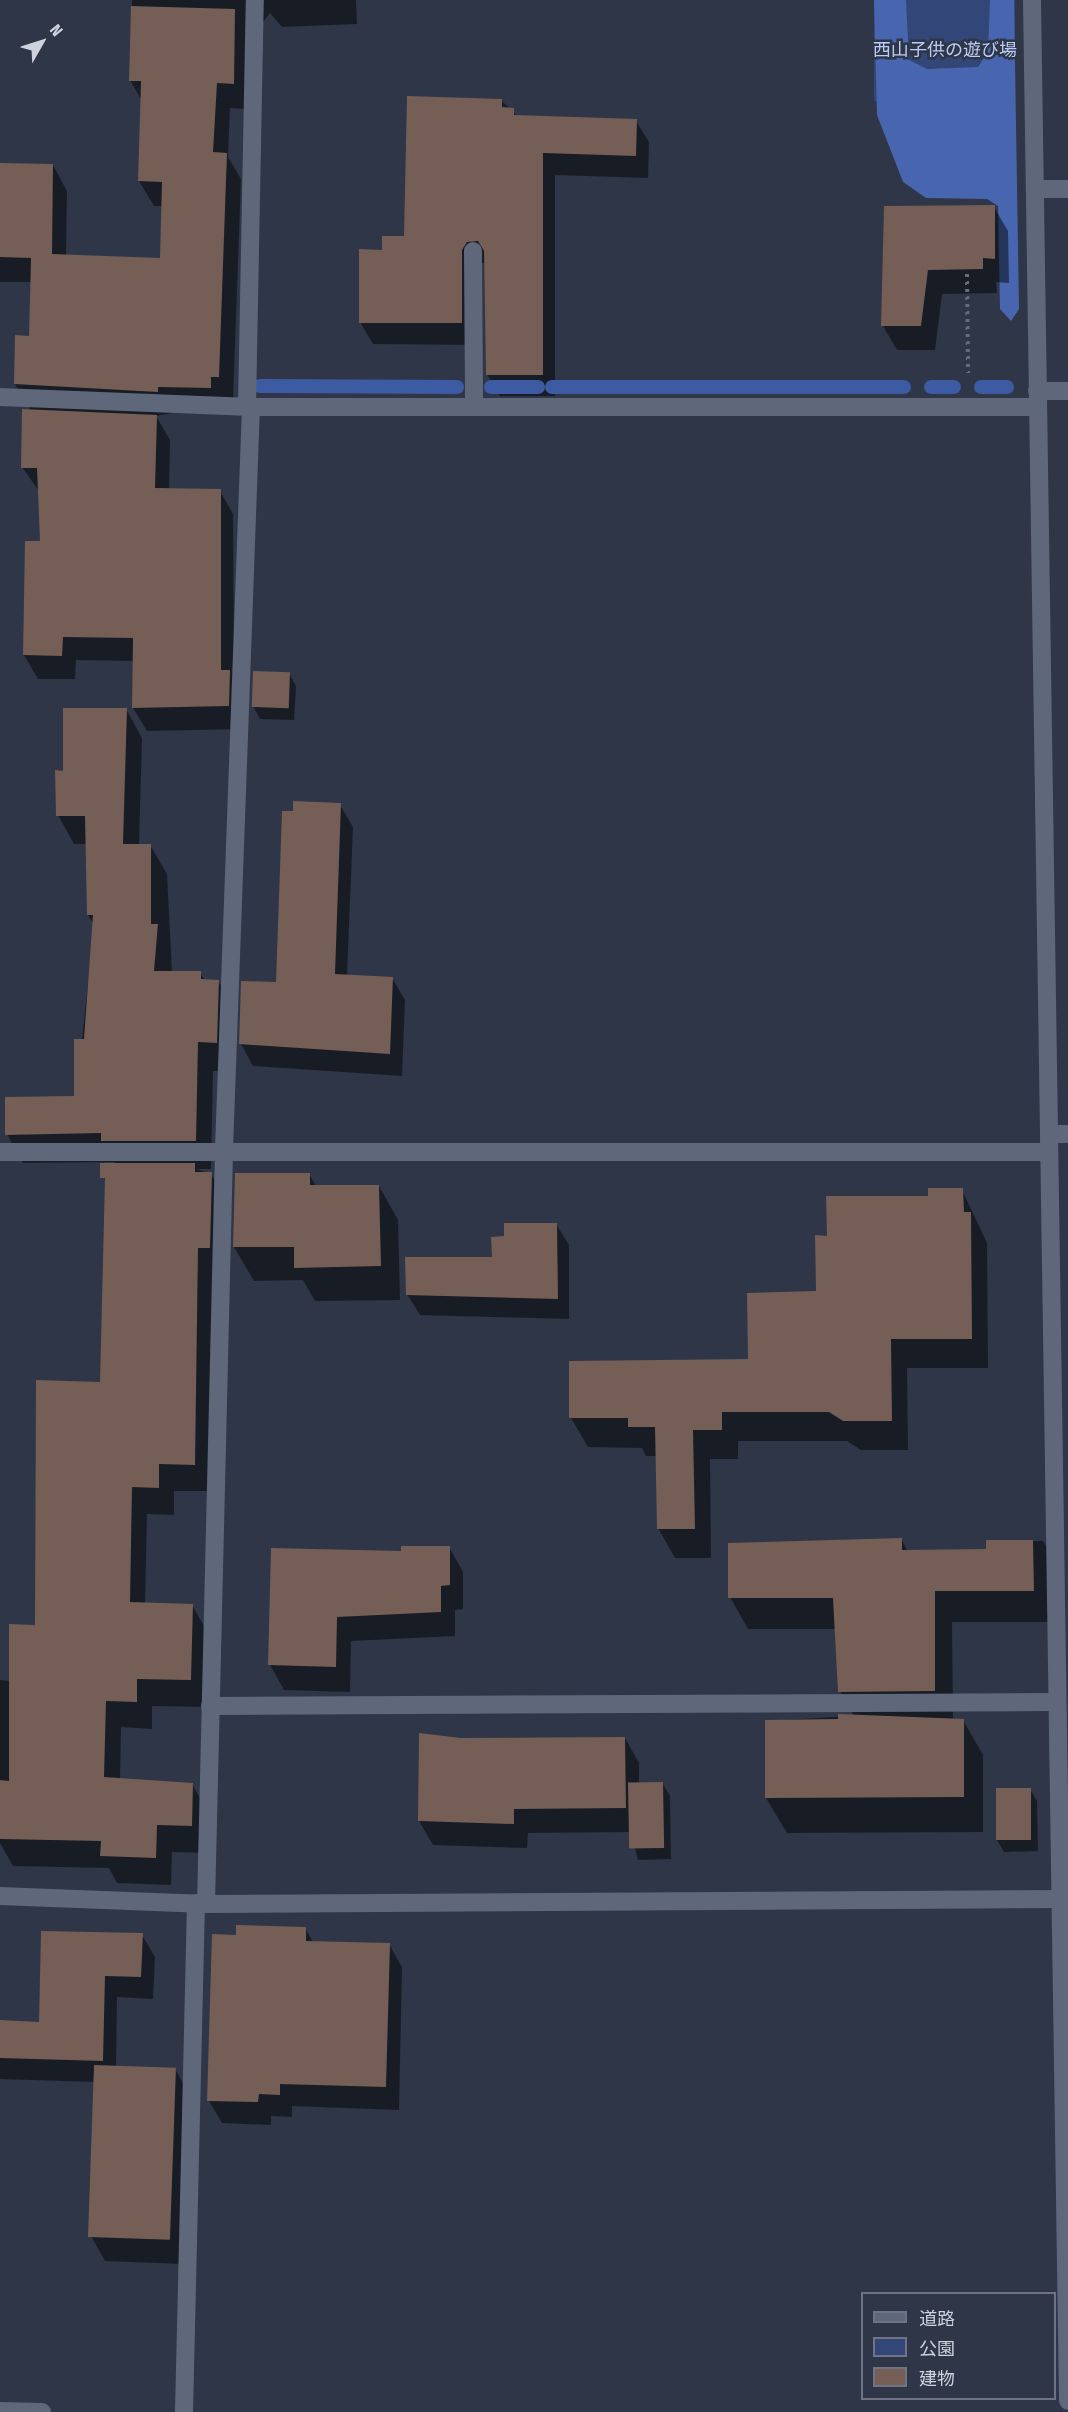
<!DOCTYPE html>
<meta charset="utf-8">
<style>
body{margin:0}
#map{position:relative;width:1068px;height:2412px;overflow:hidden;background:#2e3647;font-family:"Fira Sans Condensed","Noto Sans JP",sans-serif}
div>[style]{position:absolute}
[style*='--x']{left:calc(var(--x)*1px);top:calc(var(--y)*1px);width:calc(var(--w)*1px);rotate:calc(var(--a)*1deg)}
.green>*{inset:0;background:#324778;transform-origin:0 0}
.forest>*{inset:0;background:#4766af}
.shadow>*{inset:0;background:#0007}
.stream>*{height:14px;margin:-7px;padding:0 7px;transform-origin:7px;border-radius:7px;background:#3d5ba2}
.building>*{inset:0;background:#745e55;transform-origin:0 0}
.path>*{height:4px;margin-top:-2px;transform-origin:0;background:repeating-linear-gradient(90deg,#646b7a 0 3px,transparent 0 7.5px)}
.service>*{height:18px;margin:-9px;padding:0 9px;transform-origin:9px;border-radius:9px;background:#5f687b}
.minor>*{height:18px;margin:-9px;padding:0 9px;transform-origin:9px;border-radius:9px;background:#5f687b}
span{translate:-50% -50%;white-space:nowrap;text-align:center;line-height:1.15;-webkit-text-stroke:5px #2e3647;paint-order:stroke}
.park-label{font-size:18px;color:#bacdf6}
.legend{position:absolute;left:861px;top:2292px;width:195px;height:108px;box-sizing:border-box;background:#2e3647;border:2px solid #6e7483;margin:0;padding:8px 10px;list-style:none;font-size:18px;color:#cdd2dd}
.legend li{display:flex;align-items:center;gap:12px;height:30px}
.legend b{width:30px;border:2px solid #6e7483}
.north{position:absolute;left:12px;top:12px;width:60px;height:60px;-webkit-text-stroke:4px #2e3647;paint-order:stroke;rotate:51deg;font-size:16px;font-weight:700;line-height:24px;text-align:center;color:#cdd2dd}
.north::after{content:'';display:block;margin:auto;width:21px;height:27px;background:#cdd2dd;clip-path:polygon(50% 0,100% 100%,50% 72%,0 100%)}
</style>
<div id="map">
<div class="green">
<i style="left:874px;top:0;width:141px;height:101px"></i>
</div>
<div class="forest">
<i style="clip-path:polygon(874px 0,906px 0,909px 60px,927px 69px,978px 67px,988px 52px,990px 0,1014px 0,1019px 309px,1011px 321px,1000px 309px,998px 206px,987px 199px,926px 198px,903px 182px,877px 115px)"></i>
</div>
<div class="shadow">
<i style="clip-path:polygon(132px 0,356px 0,357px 24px,282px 27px,270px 13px,258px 28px,247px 109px,230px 108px,228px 157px,241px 179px,233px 402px,156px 416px,170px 440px,169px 490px,220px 491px,233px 514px,234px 679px,242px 729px,147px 731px,133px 708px,134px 661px,76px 660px,75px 679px,38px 679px,24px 655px,42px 543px,39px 491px,22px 467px,31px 411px,15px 384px,31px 337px,32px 282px,0 282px,0 213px,53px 165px,67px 191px,66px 256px,161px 259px,163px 206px,154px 206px,139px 181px,142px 101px,130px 80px)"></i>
<i style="clip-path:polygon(501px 100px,518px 117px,636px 121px,649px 142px,648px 178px,555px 175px,555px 396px,500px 396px,487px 374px,486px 263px,479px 263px,474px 345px,373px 344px,360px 322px,384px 251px,406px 237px)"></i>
<i style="clip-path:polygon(885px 207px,994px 207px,1008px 231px,1009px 283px,996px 282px,997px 293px,942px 294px,935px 350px,897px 350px,883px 326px)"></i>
<i style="clip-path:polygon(289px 673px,296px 686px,294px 720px,260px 719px,253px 706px)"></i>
<i style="clip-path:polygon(evenodd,126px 709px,142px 738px,139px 845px,150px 845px,167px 874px,172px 972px,200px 973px,205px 981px,218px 981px,235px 1010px,232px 1071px,213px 1071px,211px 1169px,197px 1169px,211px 1174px,227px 1201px,210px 1491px,174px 1491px,174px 1515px,147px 1514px,145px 1604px,192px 1605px,208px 1633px,206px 1707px,152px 1706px,152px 1729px,121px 1727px,120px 1780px,192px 1784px,208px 1812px,207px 1853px,172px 1852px,171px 1885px,117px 1883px,109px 1868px,13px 1866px,0 1843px,0 1680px,9px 1681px,10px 1626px,37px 1627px,101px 1383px,106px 1186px,102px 1162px,23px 1163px,7px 1134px,76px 1098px,94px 925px,88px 915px,87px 844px,74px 844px,58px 815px,65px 772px,126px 709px,103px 1162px,115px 1162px,116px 1165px,103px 1165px,103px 1162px)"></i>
<i style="clip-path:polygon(340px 805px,353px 827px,347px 976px,392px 978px,405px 1000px,402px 1076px,253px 1066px,241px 1044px,277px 984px)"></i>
<i style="clip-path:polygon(309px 1174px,316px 1186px,379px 1186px,398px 1220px,400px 1300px,315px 1301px,303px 1280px,254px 1281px,234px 1247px)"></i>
<i style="clip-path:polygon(962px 1190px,987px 1243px,988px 1368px,907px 1368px,908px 1450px,861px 1450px,847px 1441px,738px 1441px,738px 1459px,710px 1459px,711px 1558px,675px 1558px,658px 1528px,657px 1456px,646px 1456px,642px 1448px,588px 1447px,571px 1418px,750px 1361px,817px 1293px,828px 1237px)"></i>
<i style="clip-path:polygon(556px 1224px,569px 1245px,569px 1319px,420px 1315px,407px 1294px,493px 1258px,505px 1238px)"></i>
<i style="clip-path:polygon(902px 1540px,908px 1552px,988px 1551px,988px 1542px,1043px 1541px,1061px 1573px,1062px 1622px,952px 1622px,953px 1720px,963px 1720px,983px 1755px,983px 1832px,787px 1833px,766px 1798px,766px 1721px,854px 1716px,840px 1691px,836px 1629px,748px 1629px,730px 1597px)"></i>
<i style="clip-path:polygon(449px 1547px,463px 1572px,463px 1609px,455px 1610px,455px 1636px,351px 1641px,350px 1692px,284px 1690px,270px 1665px,403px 1552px)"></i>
<i style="clip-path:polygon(625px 1738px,639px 1763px,639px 1784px,663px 1784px,670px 1796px,671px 1859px,638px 1860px,631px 1832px,528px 1833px,527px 1848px,433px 1845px,419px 1821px,460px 1740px)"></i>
<i style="clip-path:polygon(1030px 1789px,1037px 1801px,1038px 1851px,1004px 1852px,997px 1840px)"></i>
<i style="clip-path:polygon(305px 1928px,313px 1942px,389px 1944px,402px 1967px,399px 2110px,292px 2106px,292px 2117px,271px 2116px,271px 2125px,222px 2123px,209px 2101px,238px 1936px)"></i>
<i style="clip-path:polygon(142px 1935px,155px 1957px,153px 1999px,117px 1997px,116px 2067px,175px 2069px,189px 2094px,184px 2264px,105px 2261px,91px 2236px,95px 2082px,0 2079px,0 2022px,40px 2023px)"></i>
</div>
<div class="stream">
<i style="--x:260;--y:386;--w:197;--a:0.3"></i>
<i style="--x:491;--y:387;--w:47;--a:0"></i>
<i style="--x:552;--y:387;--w:352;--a:0"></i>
<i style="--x:931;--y:387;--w:23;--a:0"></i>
<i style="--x:981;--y:387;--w:26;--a:0"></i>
</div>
<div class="building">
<i style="clip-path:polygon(131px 6px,235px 9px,234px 84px,217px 83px,213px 152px,227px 153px,219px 377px,211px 377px,211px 388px,158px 387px,158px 392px,14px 384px,15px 335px,29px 336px,31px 258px,0 257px,0 163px,53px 164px,52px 254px,160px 258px,162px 182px,138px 181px,141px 81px,129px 81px)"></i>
<i style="clip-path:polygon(407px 96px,502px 99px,502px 107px,514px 108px,514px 115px,637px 119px,636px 156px,543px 153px,543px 375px,486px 375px,484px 251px,478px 241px,467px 242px,462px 250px,462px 323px,359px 323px,359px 249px,382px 250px,382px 236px,404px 236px)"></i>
<i style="clip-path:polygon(995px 205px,995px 259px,983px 258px,983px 269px,928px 270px,921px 326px,881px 326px,884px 206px)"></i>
<i style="clip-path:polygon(22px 409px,157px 415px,155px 488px,221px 489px,221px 670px,230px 670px,229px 706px,132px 708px,133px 638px,63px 637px,62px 656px,23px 655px,25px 541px,40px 541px,37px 468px,21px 468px)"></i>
<i style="left:253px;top:671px;width:37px;height:36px;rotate:2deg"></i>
<i style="clip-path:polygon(63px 708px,127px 708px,123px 844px,151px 844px,151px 924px,158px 924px,154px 971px,201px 971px,201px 979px,219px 980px,217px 1043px,198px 1042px,196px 1141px,101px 1141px,101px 1133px,5px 1135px,5px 1097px,74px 1096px,74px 1039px,84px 1039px,93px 915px,87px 915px,85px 816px,56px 816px,55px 770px,63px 771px)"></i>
<i style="clip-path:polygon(293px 801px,341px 803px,335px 974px,393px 977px,390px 1054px,239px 1044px,241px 981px,276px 982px,282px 811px,293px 811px)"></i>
<i style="clip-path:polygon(100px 1163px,195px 1163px,195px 1172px,212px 1172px,210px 1248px,198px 1248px,195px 1465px,159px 1464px,159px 1488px,132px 1487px,130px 1602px,193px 1604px,191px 1680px,137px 1679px,137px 1702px,106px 1701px,104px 1777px,193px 1783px,192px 1826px,157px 1825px,156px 1858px,100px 1856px,101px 1841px,0 1839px,0 1780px,9px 1781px,9px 1624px,35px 1625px,36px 1380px,100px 1382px,105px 1178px,100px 1178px)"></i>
<i style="clip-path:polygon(235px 1173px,310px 1173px,310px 1185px,379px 1185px,381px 1266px,294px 1268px,294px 1247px,233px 1247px)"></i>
<i style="clip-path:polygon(928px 1188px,963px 1188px,964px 1212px,971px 1212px,972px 1339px,891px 1339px,892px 1421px,843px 1421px,829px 1412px,722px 1412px,722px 1430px,693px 1430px,695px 1529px,657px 1529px,655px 1427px,628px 1427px,628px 1418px,569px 1418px,569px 1361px,748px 1359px,747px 1293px,816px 1291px,815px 1235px,827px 1236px,826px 1196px,928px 1196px)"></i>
<i style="clip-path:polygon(504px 1223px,557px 1223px,558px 1299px,406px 1295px,405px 1257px,492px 1257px,491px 1237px,504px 1236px)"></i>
<i style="clip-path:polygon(902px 1538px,902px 1550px,986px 1549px,986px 1540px,1033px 1540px,1034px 1591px,935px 1591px,935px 1691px,838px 1692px,833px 1598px,728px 1598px,728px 1543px)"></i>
<i style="clip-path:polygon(401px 1546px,450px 1546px,450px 1585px,441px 1586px,441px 1612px,337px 1617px,336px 1667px,268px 1665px,271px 1548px,401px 1551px)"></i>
<i style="clip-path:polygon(838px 1714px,964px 1719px,964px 1797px,765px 1798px,765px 1720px,838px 1719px)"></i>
<i style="clip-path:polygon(419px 1733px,461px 1738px,625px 1737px,626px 1808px,514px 1809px,514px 1824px,418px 1821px)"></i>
<i style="left:663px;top:1782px;width:66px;height:35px;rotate:89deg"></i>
<i style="left:996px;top:1788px;width:35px;height:52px"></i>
<i style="clip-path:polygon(236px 1925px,306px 1927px,306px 1941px,390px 1943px,386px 2087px,280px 2084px,280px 2095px,259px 2094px,258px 2102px,207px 2101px,212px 1934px,236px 1935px)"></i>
<i style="clip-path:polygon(41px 1931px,143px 1933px,141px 1977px,105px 1976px,103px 2061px,0 2058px,0 2020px,39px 2022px)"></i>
<i style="left:94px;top:2065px;width:82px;height:172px;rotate:2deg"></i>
</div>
<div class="path">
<i style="--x:967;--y:274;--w:99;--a:89.4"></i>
</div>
<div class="service">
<i style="--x:247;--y:406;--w:406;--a:-88.9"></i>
</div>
<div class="minor">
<i style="--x:1032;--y:0;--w:2401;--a:89.14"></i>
<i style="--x:1035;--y:189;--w:33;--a:0"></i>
<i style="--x:473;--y:251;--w:156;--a:89.6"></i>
<i style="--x:1037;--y:391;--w:31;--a:0"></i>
<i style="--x:0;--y:397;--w:251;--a:2.3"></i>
<i style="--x:251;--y:407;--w:787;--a:0"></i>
<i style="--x:1049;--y:1134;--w:19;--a:0"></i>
<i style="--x:0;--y:1152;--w:1049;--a:0"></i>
<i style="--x:210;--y:1706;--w:847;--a:-0.27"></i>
<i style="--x:0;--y:1896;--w:206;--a:2.2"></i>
<i style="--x:206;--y:1904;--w:855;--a:-0.34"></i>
<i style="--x:206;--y:1904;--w:755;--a:-88.63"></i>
<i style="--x:224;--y:1149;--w:742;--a:-87.92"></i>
<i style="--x:0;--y:2411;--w:42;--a:1.4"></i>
<i style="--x:184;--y:2412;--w:509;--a:-88.65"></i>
</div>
<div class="park-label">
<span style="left:945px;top:50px">西山子供の遊び場</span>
</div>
<ul class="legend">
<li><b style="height:8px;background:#5f687b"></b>道路</li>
<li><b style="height:16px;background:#324778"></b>公園</li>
<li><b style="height:16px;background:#745e55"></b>建物</li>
</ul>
<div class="north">N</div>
</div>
